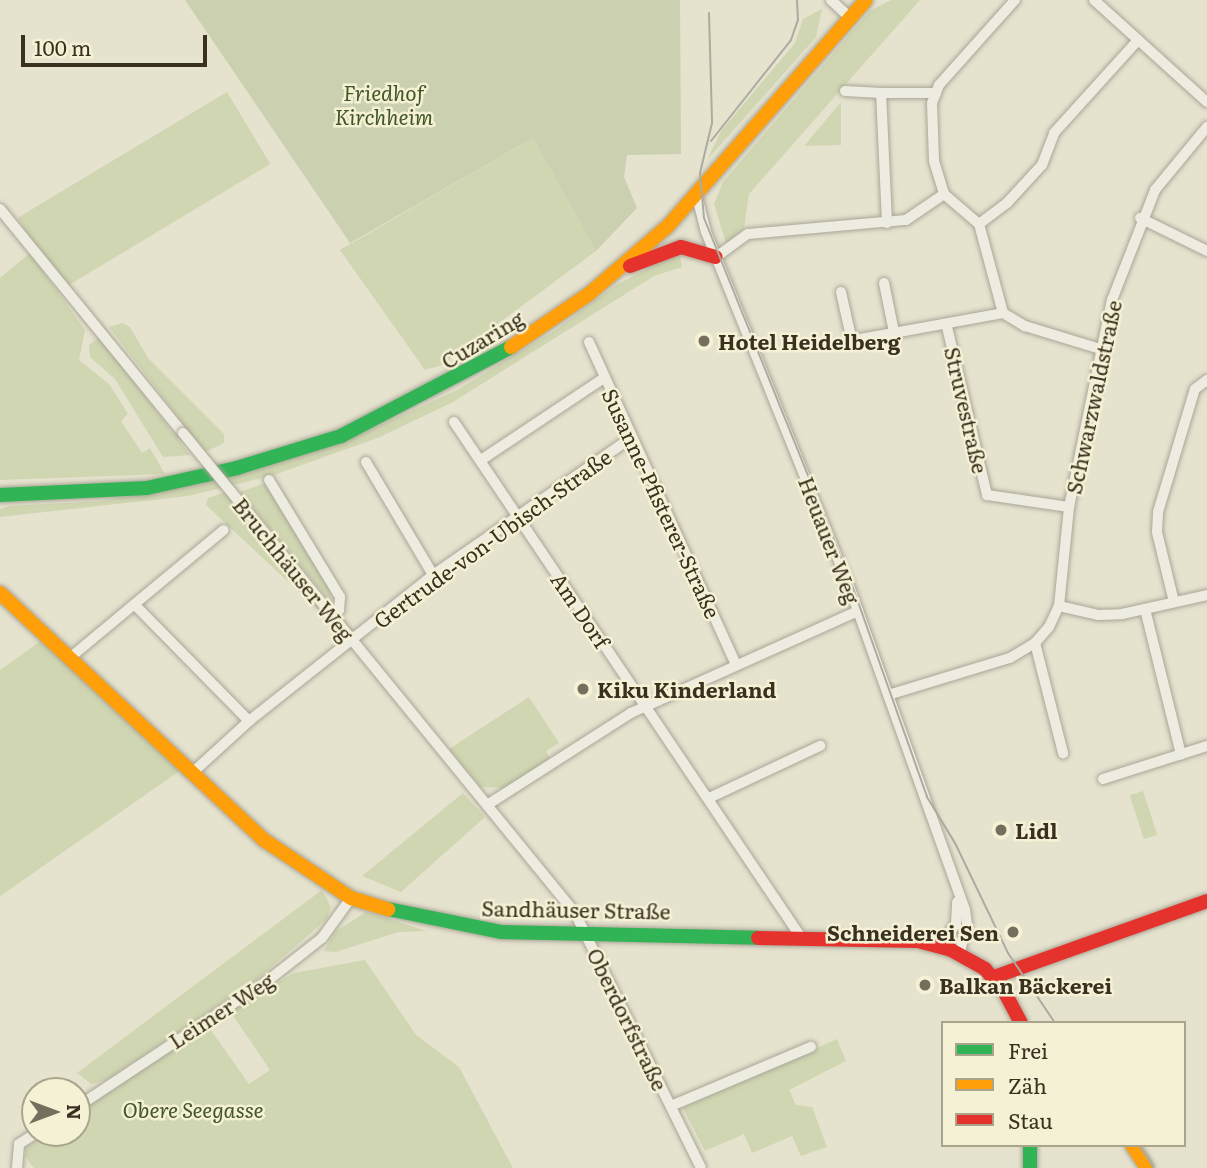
<!DOCTYPE html>
<meta charset="utf-8">
<style>
body{margin:0}
#map{position:relative;width:1207px;height:1168px;overflow:hidden;background:#e5e2ce;font-family:Literata,serif}
div>[style]{position:absolute}
[style*='--x']{left:calc(var(--x)*1px);top:calc(var(--y)*1px);width:calc(var(--w)*1px);rotate:calc(var(--a)*1deg)}
.green>*{inset:0;background:#d0d6b1;transform-origin:0 0}
.cemetery>*{inset:0;background:#cbd0b0}
.roads{filter:drop-shadow(0 0 2px #aaa697) drop-shadow(0 0 2px #aaa697)}
.street>*{height:10px;margin:-5px;padding:0 5px;transform-origin:5px;border-radius:5px;background:#eeebe0}
.fast>*{height:14px;margin:-7px;padding:0 7px;transform-origin:7px;border-radius:7px;background:#30b455}
.slow>*{height:14px;margin:-7px;padding:0 7px;transform-origin:7px;border-radius:7px;background:#ff9f0a}
.jam>*{height:14px;margin:-7px;padding:0 7px;transform-origin:7px;border-radius:7px;background:#e5322d}
.tram>*{height:2px;margin:-1px;padding:0 1px;transform-origin:1px;border-radius:1px;background:#adaaa0}
.bridges{filter:drop-shadow(0 0 2px #aaa697) drop-shadow(0 0 2px #aaa697)}
.street-bridge>*{height:10px;margin:-5px;padding:0 5px;transform-origin:5px;border-radius:5px;background:#eeebe0}
.dots>*{width:19px;height:19px;translate:-50% -50%;box-sizing:border-box;border:4px solid #f5f1d5;border-radius:50%}
span{translate:-50% -50%;white-space:nowrap;text-align:center;line-height:1.15;-webkit-text-stroke:5px #f5f1d5;paint-order:stroke}
.park-label{font-size:21px;color:#425626;font-style:italic}
.street-label{font-size:21px;color:#39301f}
.poi-label{font-size:21px;color:#39301f;font-weight:700}
.left{translate:0 -50%;text-align:left}
.right{translate:-100% -50%;text-align:right}
.legend{position:absolute;left:941px;top:1021px;width:245px;height:126px;box-sizing:border-box;background:#f5f1d5;border:2px solid #aaa48c;margin:0;padding:9px 12px;list-style:none;font-size:21px;color:#39301f}
.legend li{display:flex;align-items:center;gap:14px;height:35px}
.legend b{width:35px;border:2px solid #aaa48c}
.north{position:absolute;left:21px;top:1077px;width:70px;height:70px;box-sizing:border-box;background:#f5f1d5;border:2px solid #aaa48c;border-radius:50%;rotate:90deg;font-size:19px;font-weight:700;line-height:28px;text-align:center;color:#39301f}
.north::after{content:'';display:block;margin:auto;width:24px;height:32px;background:#756e5c;clip-path:polygon(50% 0,100% 100%,50% 72%,0 100%)}
.scale{position:absolute;left:21px;top:35px;width:186px;height:32px;box-sizing:border-box;border:4px solid #39301f;border-top:0;padding-left:9px;font-size:21px;line-height:24px;white-space:nowrap;color:#39301f;-webkit-text-stroke:5px #f5f1d5;paint-order:stroke}
</style>
<div id="map">
<div class="green">
<i style="clip-path:polygon(891px 0,920px 0,749px 194px,744px 228px,726px 243px,714px 204px,723px 182px,870px 11px)"></i>
<i style="clip-path:polygon(822px 9px,816px 37px,707px 160px,721px 131px,795px 43px,803px 19px)"></i>
<i style="left:227px;top:92px;width:84px;height:244px;rotate:59deg"></i>
<i style="clip-path:polygon(841px 102px,841px 145px,804px 146px)"></i>
<i style="clip-path:polygon(533px 138px,596px 251px,442px 365px,425px 370px,340px 250px)"></i>
<i style="clip-path:polygon(30px 253px,85px 330px,79px 360px,109px 384px,128px 414px,121px 421px,142px 453px,150px 448px,165px 474px,0 480px,0 278px)"></i>
<i style="clip-path:polygon(679px 253px,682px 267px,654px 276px,453px 402px,380px 437px,274px 475px,188px 496px,0 517px,0 509px,9px 506px,101px 501px,194px 485px,255px 471px,348px 440px,457px 390px,554px 331px,616px 285px)"></i>
<i style="clip-path:polygon(122px 323px,130px 327px,148px 358px,224px 434px,224px 443px,205px 452px,109px 327px)"></i>
<i style="clip-path:polygon(100px 337px,190px 455px,163px 457px,115px 379px,90px 357px,89px 345px)"></i>
<i style="clip-path:polygon(265px 483px,327px 582px,334px 606px,240px 492px)"></i>
<i style="clip-path:polygon(226px 492px,322px 610px,323px 614px,206px 505px,208px 498px)"></i>
<i style="clip-path:polygon(45px 638px,181px 770px,0 896px,0 670px)"></i>
<i style="clip-path:polygon(529px 697px,559px 743px,546px 751px,551px 760px,507px 788px,481px 787px,449px 749px)"></i>
<i style="left:1143px;top:791px;width:46px;height:14px;rotate:72deg"></i>
<i style="clip-path:polygon(463px 793px,485px 817px,401px 892px,362px 876px)"></i>
<i style="clip-path:polygon(322px 890px,331px 907px,327px 919px,255px 981px,106px 1080px,91px 1084px,77px 1073px)"></i>
<i style="clip-path:polygon(366px 912px,402px 923px,426px 931px,398px 932px,336px 952px,324px 951px,335px 932px)"></i>
<i style="clip-path:polygon(365px 960px,416px 1035px,459px 1067px,513px 1168px,34px 1168px,25px 1156px,27px 1147px,48px 1133px,77px 1133px,77px 1114px,208px 1026px,249px 1084px,270px 1070px,230px 1011px,294px 973px)"></i>
<i style="clip-path:polygon(837px 1039px,846px 1061px,789px 1090px,796px 1105px,812px 1107px,827px 1147px,801px 1156px,792px 1136px,752px 1153px,744px 1134px,705px 1151px,683px 1108px)"></i>
</div>
<div class="cemetery">
<i style="clip-path:polygon(185px 0,680px 0,681px 154px,627px 155px,624px 177px,637px 208px,596px 251px,533px 138px,350px 243px)"></i>
</div>
<div class="roads">
<div class="street">
<i style="--x:831;--y:0;--w:26;--a:43"></i>
<i style="--x:1015;--y:0;--w:114;--a:131.8"></i>
<i style="--x:939;--y:85;--w:19;--a:111"></i>
<i style="--x:932;--y:103;--w:58;--a:88"></i>
<i style="--x:934;--y:161;--w:34;--a:73"></i>
<i style="--x:944;--y:194;--w:46;--a:40.6"></i>
<i style="--x:979;--y:224;--w:92;--a:74.9"></i>
<i style="--x:1003;--y:313;--w:26;--a:31"></i>
<i style="--x:1025;--y:326;--w:78;--a:17"></i>
<i style="--x:1094;--y:0;--w:152;--a:42.1"></i>
<i style="--x:845;--y:91;--w:36;--a:3"></i>
<i style="--x:696;--y:193;--w:40;--a:75.6"></i>
<i style="--x:706;--y:232;--w:379;--a:68"></i>
<i style="--x:848;--y:583;--w:347;--a:70.3"></i>
<i style="--x:965;--y:910;--w:15;--a:82"></i>
<i style="--x:967;--y:925;--w:30;--a:105"></i>
<i style="--x:0;--y:209;--w:289;--a:50.8"></i>
<i style="--x:1140;--y:218;--w:75;--a:26.2"></i>
<i style="--x:887;--y:223;--w:130;--a:-92.6"></i>
<i style="--x:881;--y:93;--w:55;--a:0"></i>
<i style="--x:979;--y:224;--w:35;--a:-37"></i>
<i style="--x:1007;--y:203;--w:52;--a:-47.4"></i>
<i style="--x:1042;--y:165;--w:34;--a:-69"></i>
<i style="--x:1054;--y:133;--w:125;--a:-47.9"></i>
<i style="--x:716;--y:257;--w:39;--a:-36"></i>
<i style="--x:748;--y:234;--w:159;--a:-5.1"></i>
<i style="--x:906;--y:220;--w:46;--a:-34.4"></i>
<i style="--x:884;--y:283;--w:50;--a:78.5"></i>
<i style="--x:841;--y:292;--w:46;--a:77.5"></i>
<i style="--x:851;--y:337;--w:5;--a:37"></i>
<i style="--x:855;--y:340;--w:150;--a:-10.3"></i>
<i style="--x:947;--y:327;--w:173;--a:76.6"></i>
<i style="--x:987;--y:495;--w:83;--a:8.3"></i>
<i style="--x:589;--y:342;--w:354;--a:65.5"></i>
<i style="--x:454;--y:422;--w:620;--a:56.05"></i>
<i style="--x:481;--y:460;--w:148;--a:-33.7"></i>
<i style="--x:366;--y:462;--w:131;--a:59.3"></i>
<i style="--x:269;--y:480;--w:137;--a:58.7"></i>
<i style="--x:340;--y:597;--w:13;--a:94"></i>
<i style="--x:339;--y:610;--w:8;--a:140"></i>
<i style="--x:242;--y:505;--w:527;--a:50.78"></i>
<i style="--x:575;--y:913;--w:284;--a:63.7"></i>
<i style="--x:1174;--y:602;--w:72;--a:-103.7"></i>
<i style="--x:1157;--y:532;--w:20;--a:-87"></i>
<i style="--x:1158;--y:512;--w:128;--a:-73.3"></i>
<i style="--x:1195;--y:389;--w:15;--a:-37"></i>
<i style="--x:135;--y:605;--w:163;--a:45.5"></i>
<i style="--x:1059;--y:606;--w:41;--a:12.7"></i>
<i style="--x:1099;--y:615;--w:23;--a:-2"></i>
<i style="--x:1122;--y:614;--w:87;--a:-12.6"></i>
<i style="--x:1145;--y:609;--w:150;--a:76.1"></i>
<i style="--x:1035;--y:643;--w:114;--a:75.7"></i>
<i style="--x:72;--y:656;--w:197;--a:-39.7"></i>
<i style="--x:888;--y:695;--w:127;--a:-16.9"></i>
<i style="--x:1010;--y:658;--w:29;--a:-31"></i>
<i style="--x:1035;--y:643;--w:21;--a:-49"></i>
<i style="--x:1049;--y:627;--w:23;--a:-65"></i>
<i style="--x:1059;--y:606;--w:100;--a:-84.2"></i>
<i style="--x:1069;--y:507;--w:211;--a:-78.3"></i>
<i style="--x:1112;--y:300;--w:118;--a:-68.6"></i>
<i style="--x:1155;--y:190;--w:82;--a:-50.5"></i>
<i style="--x:191;--y:774;--w:79;--a:-42.4"></i>
<i style="--x:249;--y:721;--w:235;--a:-38.4"></i>
<i style="--x:433;--y:575;--w:242;--a:-34.7"></i>
<i style="--x:1103;--y:779;--w:109;--a:-17.6"></i>
<i style="--x:709;--y:798;--w:123;--a:-25.1"></i>
<i style="--x:487;--y:805;--w:171;--a:-32.6"></i>
<i style="--x:631;--y:713;--w:249;--a:-24.2"></i>
<i style="--x:940;--y:946;--w:27;--a:-54"></i>
<i style="--x:956;--y:924;--w:22;--a:-87"></i>
<i style="--x:671;--y:1106;--w:152;--a:-22.9"></i>
<i style="--x:77;--y:1107;--w:227;--a:-33.5"></i>
<i style="--x:266;--y:982;--w:71;--a:-38.2"></i>
<i style="--x:322;--y:938;--w:49;--a:-54.1"></i>
<i style="--x:17;--y:1168;--w:24;--a:-85"></i>
<i style="--x:19;--y:1144;--w:20;--a:-33"></i>
</div>
<div class="fast">
<i style="--x:0;--y:495;--w:147;--a:-2.7"></i>
<i style="--x:147;--y:488;--w:92;--a:-12.5"></i>
<i style="--x:237;--y:468;--w:109;--a:-17.1"></i>
<i style="--x:341;--y:436;--w:192;--a:-27.6"></i>
<i style="--x:388;--y:909;--w:115;--a:11.5"></i>
<i style="--x:501;--y:932;--w:257;--a:1.3"></i>
<i style="--x:1030;--y:1145;--w:23;--a:90"></i>
</div>
<div class="slow">
<i style="--x:511;--y:347;--w:94;--a:-34.2"></i>
<i style="--x:589;--y:294;--w:104;--a:-40.7"></i>
<i style="--x:668;--y:226;--w:300;--a:-48.8"></i>
<i style="--x:0;--y:593;--w:362;--a:43.1"></i>
<i style="--x:264;--y:840;--w:105;--a:33.7"></i>
<i style="--x:351;--y:898;--w:39;--a:17"></i>
<i style="--x:1132;--y:1145;--w:27;--a:57"></i>
</div>
<div class="jam">
<i style="--x:630;--y:266;--w:54;--a:-20.4"></i>
<i style="--x:681;--y:247;--w:36;--a:16"></i>
<i style="--x:758;--y:938;--w:160;--a:1.1"></i>
<i style="--x:918;--y:941;--w:34;--a:15"></i>
<i style="--x:951;--y:950;--w:39;--a:29"></i>
<i style="--x:985;--y:969;--w:29;--a:49"></i>
<i style="--x:1004;--y:991;--w:36;--a:62"></i>
<i style="--x:994;--y:977;--w:226;--a:-19.6"></i>
</div>
</div>
<div class="tram">
<i style="--x:709;--y:13;--w:110;--a:88.4"></i>
<i style="--x:712;--y:123;--w:51;--a:103.5"></i>
<i style="--x:700;--y:173;--w:45;--a:84.9"></i>
<i style="--x:704;--y:218;--w:393;--a:68"></i>
<i style="--x:851;--y:582;--w:228;--a:70.5"></i>
<i style="--x:927;--y:797;--w:54;--a:58.7"></i>
<i style="--x:955;--y:843;--w:122;--a:64.3"></i>
<i style="--x:1008;--y:953;--w:84;--a:56.1"></i>
<i style="--x:711;--y:141;--w:129;--a:-51.6"></i>
<i style="--x:791;--y:40;--w:21;--a:-71"></i>
<i style="--x:798;--y:20;--w:20;--a:-93"></i>
<i style="--x:1139;--y:1145;--w:27;--a:57"></i>
</div>
<div class="bridges">
<div class="street-bridge">
<i style="--x:183;--y:433;--w:93;--a:50.7"></i>
</div>
</div>
<div class="dots">
<i style="left:704px;top:341px;background:#756e5c"></i>
<i style="left:583px;top:689px;background:#756e5c"></i>
<i style="left:1001px;top:830px;background:#756e5c"></i>
<i style="left:1013px;top:932px;background:#756e5c"></i>
<i style="left:925px;top:985px;background:#756e5c"></i>
</div>
<div class="park-label">
<span style="left:384px;top:104px">Friedhof<br>Kirchheim</span>
<span style="left:193px;top:1109px">Obere Seegasse</span>
</div>
<div class="street-label">
<span style="left:482px;top:339px;rotate:-31deg">Cuzaring</span>
<span style="left:1093px;top:397px;rotate:-78deg">Schwarzwaldstraße</span>
<span style="left:967px;top:410px;rotate:77deg">Struvestraße</span>
<span style="left:662px;top:503px;rotate:65deg">Susanne-Pfisterer-Straße</span>
<span style="left:492px;top:538px;rotate:-36deg">Gertrude-von-Ubisch-Straße</span>
<span style="left:830px;top:540px;rotate:69deg">Heuauer Weg</span>
<span style="left:294px;top:569px;rotate:51deg">Bruchhäuser Weg</span>
<span style="left:581px;top:610px;rotate:56deg">Am Dorf</span>
<span style="left:576px;top:909px;rotate:1deg">Sandhäuser Straße</span>
<span style="left:221px;top:1010px;rotate:-33deg">Leimer Weg</span>
<span style="left:628px;top:1019px;rotate:64deg">Oberdorfstraße</span>
</div>
<div class="poi-label">
<span class="left" style="left:718px;top:341px">Hotel Heidelberg</span>
<span class="left" style="left:597px;top:689px">Kiku Kinderland</span>
<span class="left" style="left:1015px;top:830px">Lidl</span>
<span class="right" style="left:999px;top:932px">Schneiderei Sen</span>
<span class="left" style="left:939px;top:985px">Balkan Bäckerei</span>
</div>
<ul class="legend">
<li><b style="height:9px;background:#30b455"></b>Frei</li>
<li><b style="height:9px;background:#ff9f0a"></b>Zäh</li>
<li><b style="height:9px;background:#e5322d"></b>Stau</li>
</ul>
<div class="north">N</div>
<div class="scale">100 m</div>
</div>
